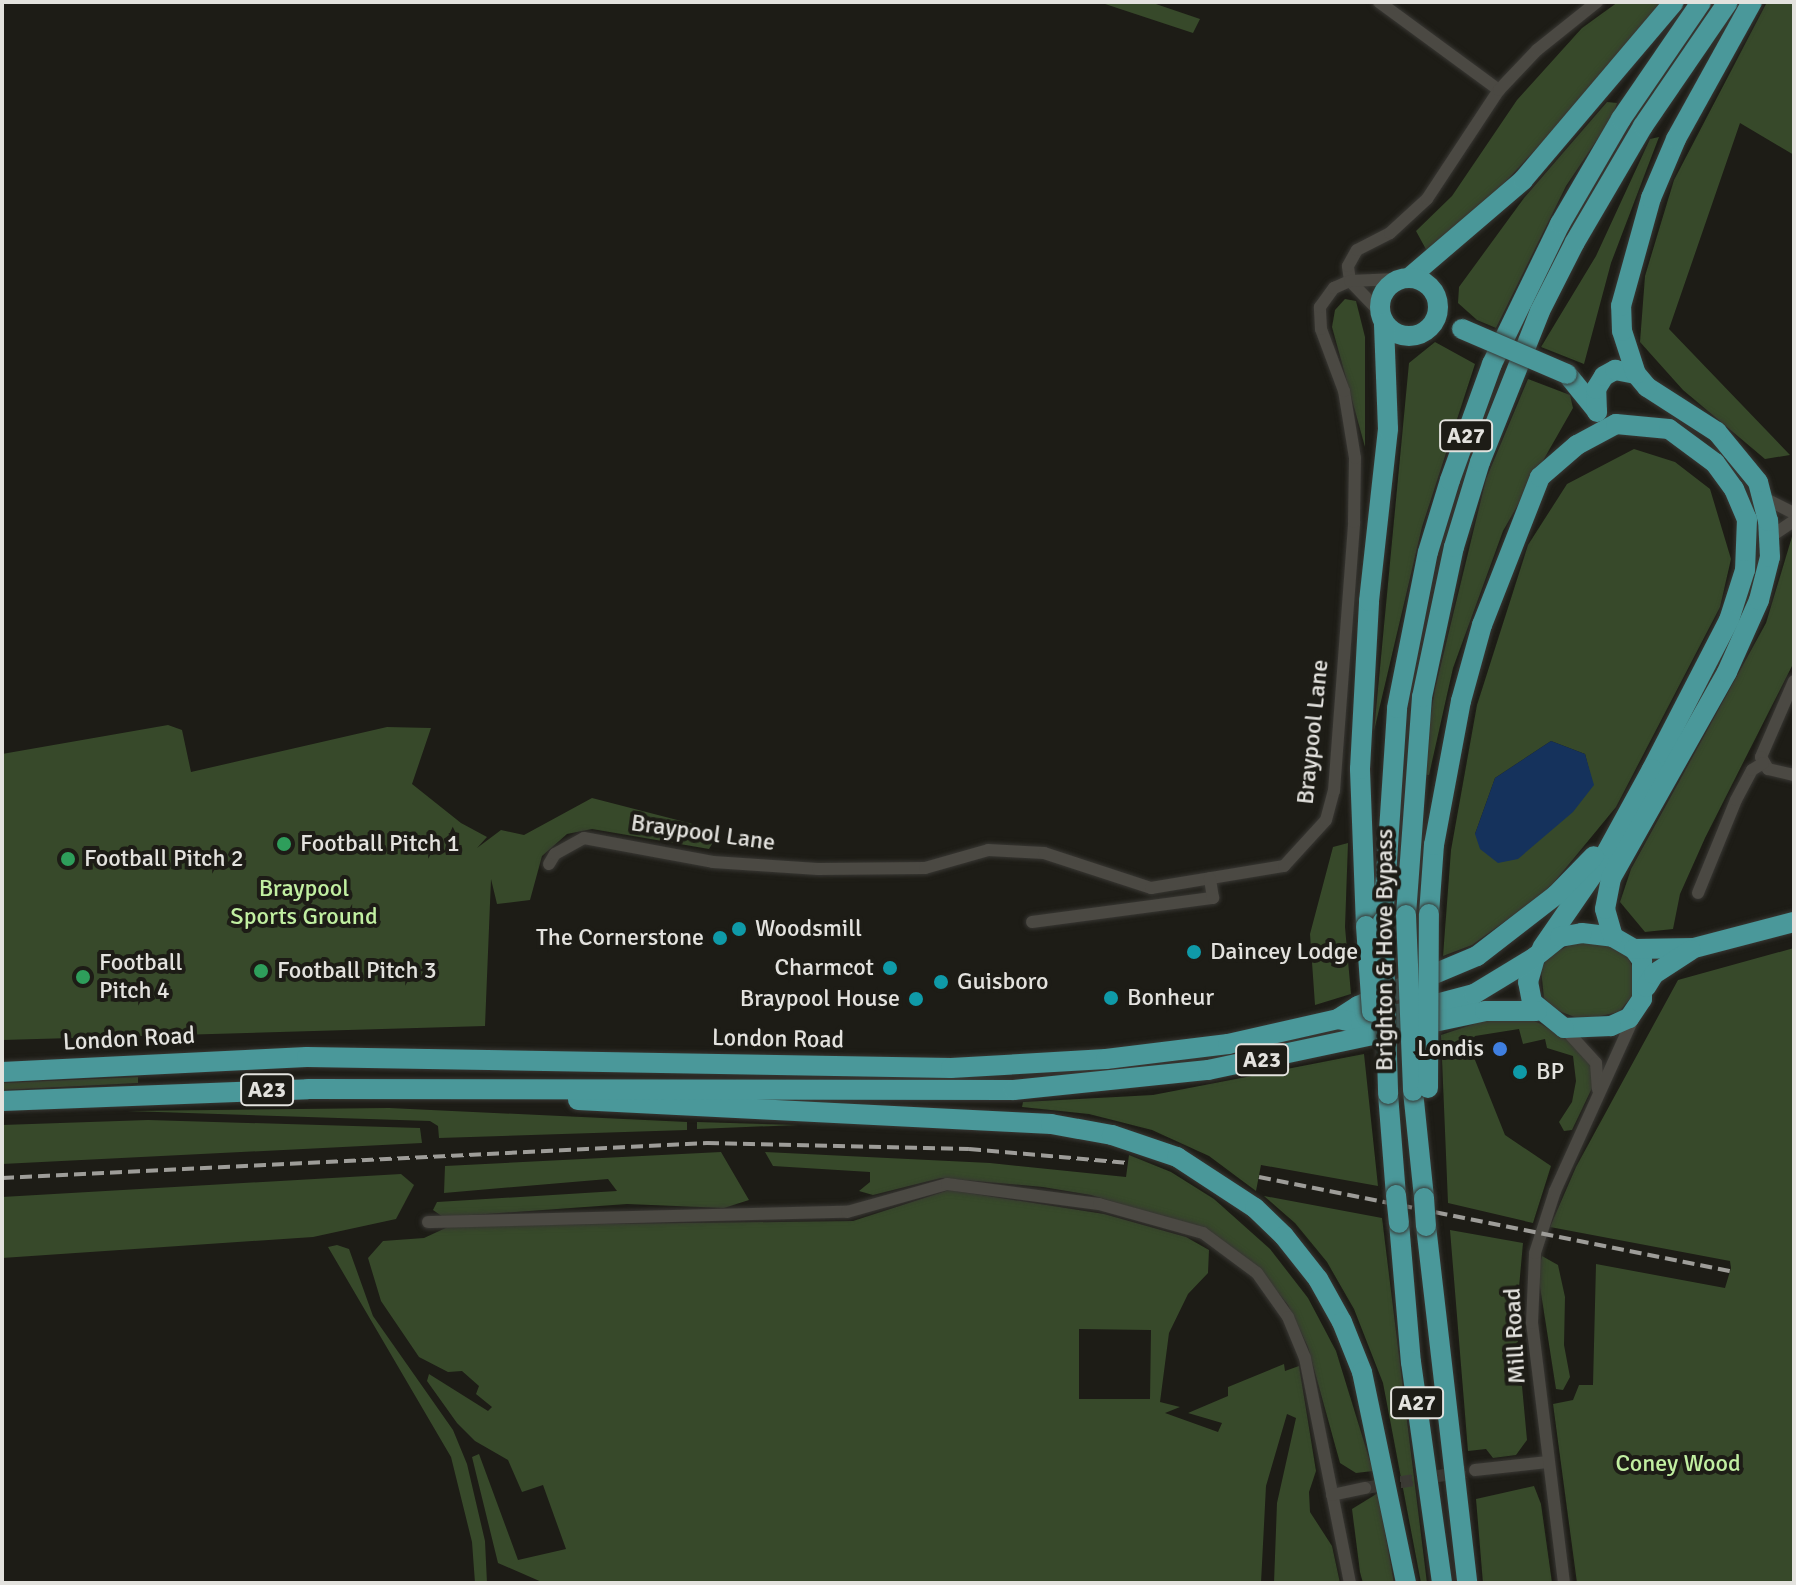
<!DOCTYPE html>
<style>
body{margin:0}
#map{position:relative;width:1796px;height:1585px;overflow:hidden;background:#1d1c16;font-family:Signika,sans-serif}
div>[style]{position:absolute}
[style*='--x']{left:calc(var(--x)*1px);top:calc(var(--y)*1px);width:calc(var(--w)*1px);rotate:calc(var(--a)*1deg)}
.green>*{inset:0;background:#37492a}
.water>*{inset:0;background:#15325c}
.minor-tunnel>*{height:12px;margin-top:-6px;transform-origin:0;background:repeating-linear-gradient(90deg,#3b3a34 0 12px,transparent 0 18px)}
.roads{filter:drop-shadow(0 0 2px #383733) drop-shadow(0 0 2px #383733)}
.minor>*{height:12px;margin:-6px;padding:0 6px;transform-origin:6px;border-radius:6px;background:#4b4943}
.trunk>*{height:20px;margin:-10px;padding:0 10px;transform-origin:10px;border-radius:10px;background:#4a989a}
.trunk>.ring{margin:-10px;padding:0;box-sizing:content-box;background:none;border:20px solid #4a989a;border-radius:50%}
.rail>*{height:4px;margin-top:-2px;transform-origin:0;background:repeating-linear-gradient(90deg,#9e9d99 0 12px,transparent 0 18px)}
.bridges{filter:drop-shadow(0 0 2px #383733) drop-shadow(0 0 2px #383733)}
.trunk-bridge>*{height:20px;margin:-10px;padding:0 10px;transform-origin:10px;border-radius:10px;background:#4a989a}
.dots>*{width:22px;height:22px;translate:-50% -50%;box-sizing:border-box;border:4px solid #1d1c16;border-radius:50%}
span{translate:-50% -50%;white-space:nowrap;text-align:center;line-height:1.15;-webkit-text-stroke:8px #1d1c16;paint-order:stroke}
.shield-label span{padding:2px 6px;background:#1d1c16;border:2px solid;border-radius:6px;-webkit-text-stroke-width:0}
.shield-label{font-size:22px;color:#e3e2de;font-weight:700}
.street-label{font-size:24px;color:#e3e2de}
.poi-label{font-size:24px;color:#e3e2de}
.left{translate:0 -50%;text-align:left}
.right{translate:-100% -50%;text-align:right}
.park-label{font-size:24px;color:#c1efa1}
.frame{position:absolute;inset:0;border:4px solid #e3e2de;pointer-events:none}
</style>
<div id="map">
<div class="green">
<i style="clip-path:polygon(1099px 2px,1150px 2px,1200px 19px,1193px 33px)"></i>
<i style="clip-path:polygon(1618px 2px,1661px 2px,1592px 89px,1494px 194px,1428px 253px,1416px 231px,1452px 196px,1517px 100px,1582px 28px)"></i>
<i style="clip-path:polygon(1767px 2px,1794px 2px,1794px 155px,1740px 123px,1669px 329px,1790px 455px,1765px 459px,1683px 390px,1640px 342px,1645px 276px,1674px 180px)"></i>
<i style="clip-path:polygon(1607px 102px,1617px 103px,1613px 116px,1566px 186px,1496px 328px,1477px 320px,1458px 303px,1459px 287px,1524px 198px)"></i>
<i style="clip-path:polygon(1659px 137px,1611px 263px,1584px 364px,1541px 347px,1596px 256px,1650px 139px)"></i>
<i style="clip-path:polygon(1345px 299px,1356px 301px,1365px 337px,1365px 447px,1332px 327px,1335px 310px)"></i>
<i style="clip-path:polygon(1435px 342px,1475px 364px,1422px 527px,1374px 731px,1409px 363px)"></i>
<i style="clip-path:polygon(1528px 379px,1570px 395px,1573px 408px,1503px 531px,1453px 668px,1429px 775px,1421px 774px,1435px 689px,1486px 479px)"></i>
<i style="clip-path:polygon(evenodd,1634px 449px,1675px 462px,1710px 489px,1731px 559px,1720px 607px,1616px 807px,1546px 892px,1472px 945px,1443px 956px,1451px 850px,1477px 705px,1528px 545px,1567px 484px,1634px 449px,1551px 741px,1585px 754px,1593px 785px,1475px 834px,1495px 778px,1551px 741px)"></i>
<i style="clip-path:polygon(1794px 530px,1794px 662px,1705px 838px,1680px 894px,1673px 929px,1645px 932px,1620px 902px,1631px 869px,1766px 623px)"></i>
<i style="clip-path:polygon(168px 725px,182px 730px,191px 772px,387px 727px,431px 728px,412px 784px,461px 823px,487px 837px,477px 848px,501px 830px,524px 835px,592px 798px,720px 831px,709px 849px,592px 829px,567px 834px,542px 856px,530px 900px,497px 904px,491px 879px,485px 1026px,2px 1040px,2px 754px)"></i>
<i style="clip-path:polygon(1348px 843px,1345px 927px,1351px 994px,1315px 1005px,1310px 934px,1333px 847px)"></i>
<i style="clip-path:polygon(1577px 941px,1614px 946px,1627px 956px,1633px 968px,1633px 995px,1619px 1012px,1582px 1020px,1554px 1009px,1544px 998px,1541px 969px,1549px 956px)"></i>
<i style="clip-path:polygon(1794px 948px,1794px 1583px,1577px 1583px,1553px 1404px,1573px 1400px,1579px 1385px,1593px 1385px,1596px 1264px,1725px 1288px,1731px 1268px,1730px 1261px,1550px 1227px,1576px 1167px,1678px 980px)"></i>
<i style="clip-path:polygon(1495px 1017px,1527px 1018px,1541px 1024px,1577px 1046px,1592px 1064px,1592px 1088px,1572px 1130px,1564px 1131px,1559px 1122px,1572px 1102px,1576px 1081px,1573px 1056px,1547px 1048px,1545px 1039px,1523px 1044px,1519px 1029px,1475px 1036px,1469px 1045px,1505px 1135px,1551px 1166px,1533px 1223px,1448px 1203px,1441px 1035px)"></i>
<i style="clip-path:polygon(1364px 1054px,1378px 1186px,1261px 1165px,1256px 1191px,1209px 1156px,1152px 1130px,1089px 1114px,1022px 1107px,1023px 1102px,1153px 1095px)"></i>
<i style="clip-path:polygon(138px 1077px,138px 1083px,2px 1090px,2px 1083px)"></i>
<i style="clip-path:polygon(389px 1108px,687px 1122px,687px 1130px,439px 1138px,438px 1126px,430px 1121px,127px 1111px)"></i>
<i style="clip-path:polygon(148px 1120px,420px 1128px,422px 1143px,2px 1164px,2px 1125px)"></i>
<i style="clip-path:polygon(697px 1122px,799px 1125px,697px 1129px)"></i>
<i style="clip-path:polygon(721px 1152px,749px 1200px,724px 1208px,627px 1204px,443px 1217px,433px 1210px,437px 1202px,617px 1191px,608px 1179px,444px 1193px,445px 1166px)"></i>
<i style="clip-path:polygon(765px 1152px,990px 1163px,1126px 1177px,1129px 1155px,1171px 1172px,1214px 1199px,1270px 1249px,1308px 1298px,1336px 1351px,1373px 1471px,1356px 1473px,1340px 1463px,1308px 1347px,1288px 1305px,1260px 1270px,1204px 1229px,1091px 1195px,1043px 1187px,941px 1178px,873px 1195px,859px 1191px,870px 1182px,870px 1172px,773px 1166px)"></i>
<i style="clip-path:polygon(401px 1174px,414px 1185px,396px 1219px,313px 1237px,2px 1258px,2px 1197px)"></i>
<i style="clip-path:polygon(evenodd,949px 1190px,1104px 1214px,1186px 1237px,1209px 1250px,1208px 1273px,1188px 1294px,1169px 1333px,1160px 1402px,1180px 1407px,1165px 1413px,1218px 1432px,1222px 1423px,1188px 1413px,1228px 1396px,1228px 1387px,1284px 1364px,1285px 1371px,1299px 1366px,1316px 1471px,1309px 1492px,1310px 1512px,1332px 1546px,1340px 1583px,1274px 1583px,1277px 1503px,1296px 1418px,1287px 1414px,1266px 1486px,1261px 1583px,544px 1583px,498px 1563px,472px 1457px,479px 1454px,518px 1560px,566px 1549px,543px 1485px,522px 1492px,508px 1460px,475px 1441px,457px 1423px,427px 1381px,429px 1374px,488px 1411px,492px 1407px,476px 1394px,479px 1386px,462px 1371px,448px 1372px,419px 1357px,381px 1301px,368px 1258px,383px 1241px,424px 1238px,450px 1226px,853px 1221px,949px 1190px,1079px 1329px,1151px 1330px,1150px 1399px,1079px 1399px,1079px 1329px)"></i>
<i style="clip-path:polygon(1264px 1196px,1382px 1218px,1427px 1583px,1421px 1583px,1383px 1383px,1354px 1309px,1327px 1262px,1295px 1223px)"></i>
<i style="clip-path:polygon(1450px 1230px,1523px 1243px,1516px 1321px,1527px 1440px,1516px 1455px,1493px 1458px,1486px 1449px,1468px 1451px)"></i>
<i style="clip-path:polygon(337px 1245px,349px 1249px,373px 1316px,453px 1430px,467px 1464px,485px 1541px,487px 1583px,475px 1583px,472px 1542px,451px 1457px,328px 1247px)"></i>
<i style="clip-path:polygon(1542px 1256px,1558px 1265px,1565px 1297px,1564px 1345px,1570px 1377px,1563px 1390px,1556px 1389px,1538px 1274px)"></i>
<i style="clip-path:polygon(1534px 1486px,1541px 1504px,1552px 1583px,1483px 1583px,1476px 1499px)"></i>
<i style="clip-path:polygon(1378px 1493px,1394px 1583px,1363px 1583px,1360px 1572px,1352px 1509px)"></i>
</div>
<div class="water">
<i style="clip-path:polygon(1551px 741px,1585px 754px,1594px 785px,1573px 812px,1518px 859px,1498px 863px,1480px 849px,1475px 834px,1495px 778px)"></i>
</div>
<div class="minor-tunnel">
<i style="--x:1365;--y:1488;--w:111;--a:-9.3"></i>
</div>
<div class="roads">
<div class="minor">
<i style="--x:1379;--y:2;--w:149;--a:36.3"></i>
<i style="--x:1350;--y:281;--w:15;--a:-98"></i>
<i style="--x:1348;--y:266;--w:18;--a:-61"></i>
<i style="--x:1357;--y:250;--w:37;--a:-27"></i>
<i style="--x:1390;--y:233;--w:50;--a:-42.6"></i>
<i style="--x:1427;--y:199;--w:131;--a:-56.6"></i>
<i style="--x:1499;--y:90;--w:55;--a:-46.5"></i>
<i style="--x:1537;--y:50;--w:77;--a:-38.7"></i>
<i style="--x:1350;--y:281;--w:42;--a:46"></i>
<i style="--x:1764;--y:498;--w:34;--a:27"></i>
<i style="--x:1770;--y:537;--w:29;--a:-34"></i>
<i style="--x:1794;--y:681;--w:83;--a:113.5"></i>
<i style="--x:1761;--y:757;--w:14;--a:60"></i>
<i style="--x:1768;--y:769;--w:27;--a:13"></i>
<i style="--x:549;--y:864;--w:12;--a:-59"></i>
<i style="--x:555;--y:854;--w:33;--a:-29"></i>
<i style="--x:584;--y:838;--w:131;--a:10.5"></i>
<i style="--x:713;--y:862;--w:105;--a:3.8"></i>
<i style="--x:818;--y:869;--w:107;--a:-0.5"></i>
<i style="--x:925;--y:868;--w:66;--a:-15.9"></i>
<i style="--x:988;--y:850;--w:56;--a:3.1"></i>
<i style="--x:1044;--y:853;--w:113;--a:18.1"></i>
<i style="--x:1151;--y:888;--w:135;--a:-9.4"></i>
<i style="--x:1284;--y:866;--w:62;--a:-47.6"></i>
<i style="--x:1326;--y:820;--w:30;--a:-75"></i>
<i style="--x:1334;--y:791;--w:270;--a:-85.7"></i>
<i style="--x:1354;--y:522;--w:64;--a:-89.1"></i>
<i style="--x:1355;--y:458;--w:68;--a:-99.3"></i>
<i style="--x:1344;--y:391;--w:66;--a:-110.4"></i>
<i style="--x:1321;--y:329;--w:22;--a:-93"></i>
<i style="--x:1320;--y:307;--w:24;--a:-54"></i>
<i style="--x:1334;--y:288;--w:17;--a:-24"></i>
<i style="--x:1350;--y:281;--w:47;--a:-2.4"></i>
<i style="--x:1698;--y:893;--w:100;--a:-67.8"></i>
<i style="--x:1736;--y:800;--w:34;--a:-62"></i>
<i style="--x:1752;--y:770;--w:13;--a:-32"></i>
<i style="--x:1032;--y:922;--w:183;--a:-7.6"></i>
<i style="--x:1213;--y:898;--w:20;--a:-99"></i>
<i style="--x:1565;--y:1029;--w:46;--a:47.6"></i>
<i style="--x:1596;--y:1063;--w:26;--a:86"></i>
<i style="--x:428;--y:1222;--w:419;--a:-1.4"></i>
<i style="--x:847;--y:1212;--w:104;--a:-15.6"></i>
<i style="--x:947;--y:1184;--w:153;--a:7.5"></i>
<i style="--x:1099;--y:1204;--w:108;--a:15.6"></i>
<i style="--x:1203;--y:1233;--w:67;--a:36.5"></i>
<i style="--x:1257;--y:1273;--w:54;--a:54.8"></i>
<i style="--x:1288;--y:1317;--w:44;--a:67.5"></i>
<i style="--x:1305;--y:1358;--w:229;--a:78.7"></i>
<i style="--x:1475;--y:1470;--w:73;--a:-6.3"></i>
<i style="--x:1332;--y:1495;--w:34;--a:-12"></i>
<i style="--x:1564;--y:1583;--w:262;--a:-97"></i>
<i style="--x:1532;--y:1323;--w:70;--a:-87.5"></i>
<i style="--x:1535;--y:1253;--w:65;--a:-72.1"></i>
<i style="--x:1555;--y:1191;--w:191;--a:-65.6"></i>
</div>
<div class="trunk">
<i style="--x:1410;--y:277;--w:149;--a:-40.6"></i>
<i style="--x:1523;--y:180;--w:233;--a:-49.7"></i>
<i class="ring" style="left:1380px;top:278px;width:38px;height:38px"></i>
<i style="--x:1567;--y:374;--w:48;--a:51"></i>
<i style="--x:1597;--y:412;--w:23;--a:-92"></i>
<i style="--x:1596;--y:389;--w:15;--a:-58"></i>
<i style="--x:1604;--y:376;--w:13;--a:-29"></i>
<i style="--x:1615;--y:370;--w:21;--a:11"></i>
<i style="--x:1429;--y:914;--w:69;--a:-85.9"></i>
<i style="--x:1434;--y:845;--w:147;--a:-79.4"></i>
<i style="--x:1461;--y:701;--w:79;--a:-74.6"></i>
<i style="--x:1482;--y:625;--w:159;--a:-68.6"></i>
<i style="--x:1540;--y:477;--w:49;--a:-40.9"></i>
<i style="--x:1577;--y:445;--w:44;--a:-28.3"></i>
<i style="--x:1616;--y:424;--w:53;--a:5.4"></i>
<i style="--x:1669;--y:429;--w:57;--a:36.5"></i>
<i style="--x:1715;--y:463;--w:32;--a:54"></i>
<i style="--x:1734;--y:489;--w:33;--a:67"></i>
<i style="--x:1747;--y:519;--w:51;--a:92.2"></i>
<i style="--x:1745;--y:570;--w:52;--a:107.7"></i>
<i style="--x:1729;--y:620;--w:168;--a:117.3"></i>
<i style="--x:1652;--y:769;--w:108;--a:118.7"></i>
<i style="--x:1600;--y:864;--w:102;--a:124.6"></i>
<i style="--x:1406;--y:915;--w:219;--a:-85.8"></i>
<i style="--x:1422;--y:697;--w:153;--a:-78"></i>
<i style="--x:1454;--y:547;--w:89;--a:-73"></i>
<i style="--x:1480;--y:462;--w:162;--a:-68.3"></i>
<i style="--x:1540;--y:311;--w:77;--a:-63.1"></i>
<i style="--x:1575;--y:242;--w:134;--a:-59.6"></i>
<i style="--x:1643;--y:126;--w:150;--a:-55.6"></i>
<i style="--x:1383;--y:921;--w:213;--a:-86.2"></i>
<i style="--x:1397;--y:708;--w:159;--a:-78.8"></i>
<i style="--x:1428;--y:552;--w:75;--a:-73"></i>
<i style="--x:1450;--y:480;--w:123;--a:-70.1"></i>
<i style="--x:1492;--y:364;--w:156;--a:-64.1"></i>
<i style="--x:1560;--y:224;--w:121;--a:-59.8"></i>
<i style="--x:1621;--y:119;--w:142;--a:-55.6"></i>
<i style="--x:1366;--y:926;--w:157;--a:-92.2"></i>
<i style="--x:1360;--y:769;--w:168;--a:-86.9"></i>
<i style="--x:1369;--y:601;--w:173;--a:-83.7"></i>
<i style="--x:1388;--y:429;--w:106;--a:-92.2"></i>
<i style="--x:1582;--y:933;--w:31;--a:7"></i>
<i style="--x:1613;--y:937;--w:24;--a:30"></i>
<i style="--x:1634;--y:949;--w:14;--a:54"></i>
<i style="--x:1642;--y:960;--w:39;--a:90"></i>
<i style="--x:1642;--y:999;--w:23;--a:124"></i>
<i style="--x:1629;--y:1018;--w:20;--a:156"></i>
<i style="--x:1611;--y:1026;--w:47;--a:177.6"></i>
<i style="--x:1564;--y:1028;--w:41;--a:-140.9"></i>
<i style="--x:1532;--y:1002;--w:20;--a:-101"></i>
<i style="--x:1528;--y:982;--w:26;--a:-74"></i>
<i style="--x:1535;--y:957;--w:32;--a:-39"></i>
<i style="--x:1560;--y:937;--w:22;--a:-10"></i>
<i style="--x:1613;--y:937;--w:29;--a:-106"></i>
<i style="--x:1605;--y:909;--w:32;--a:-79"></i>
<i style="--x:1611;--y:878;--w:236;--a:-60.6"></i>
<i style="--x:1727;--y:672;--w:79;--a:-66"></i>
<i style="--x:1759;--y:600;--w:44;--a:-75.7"></i>
<i style="--x:1770;--y:557;--w:36;--a:-93"></i>
<i style="--x:1768;--y:521;--w:40;--a:-104.4"></i>
<i style="--x:1758;--y:482;--w:65;--a:-129.4"></i>
<i style="--x:1717;--y:432;--w:83;--a:-147.3"></i>
<i style="--x:1647;--y:387;--w:17;--a:-130"></i>
<i style="--x:1636;--y:374;--w:45;--a:-108"></i>
<i style="--x:1622;--y:331;--w:25;--a:-92"></i>
<i style="--x:1621;--y:306;--w:112;--a:-74.5"></i>
<i style="--x:1651;--y:198;--w:64;--a:-67"></i>
<i style="--x:1676;--y:139;--w:157;--a:-61"></i>
<i style="--x:1634;--y:949;--w:60;--a:-1"></i>
<i style="--x:1694;--y:948;--w:103;--a:-14.6"></i>
<i style="--x:1646;--y:987;--w:15;--a:-58"></i>
<i style="--x:1654;--y:974;--w:44;--a:-33"></i>
<i style="--x:1338;--y:1019;--w:24;--a:-33"></i>
<i style="--x:1358;--y:1006;--w:129;--a:-22.8"></i>
<i style="--x:1477;--y:956;--w:100;--a:-37.7"></i>
<i style="--x:1556;--y:895;--w:54;--a:-45.7"></i>
<i style="--x:2;--y:1072;--w:305;--a:-2.8"></i>
<i style="--x:307;--y:1057;--w:644;--a:0.98"></i>
<i style="--x:951;--y:1068;--w:155;--a:-3.3"></i>
<i style="--x:1106;--y:1059;--w:123;--a:-7"></i>
<i style="--x:1228;--y:1044;--w:113;--a:-12.8"></i>
<i style="--x:1338;--y:1019;--w:24;--a:12"></i>
<i style="--x:1361;--y:1024;--w:117;--a:-14.9"></i>
<i style="--x:1474;--y:994;--w:71;--a:-31.2"></i>
<i style="--x:1413;--y:1091;--w:108;--a:84.1"></i>
<i style="--x:1388;--y:1094;--w:101;--a:85.5"></i>
<i style="--x:578;--y:1100;--w:474;--a:2.9"></i>
<i style="--x:1051;--y:1124;--w:62;--a:10.2"></i>
<i style="--x:1112;--y:1135;--w:69;--a:18.7"></i>
<i style="--x:1177;--y:1157;--w:93;--a:33.2"></i>
<i style="--x:1255;--y:1208;--w:40;--a:44"></i>
<i style="--x:1284;--y:1236;--w:55;--a:51.7"></i>
<i style="--x:1318;--y:1279;--w:49;--a:60.8"></i>
<i style="--x:1342;--y:1322;--w:54;--a:68.2"></i>
<i style="--x:1362;--y:1372;--w:216;--a:78.2"></i>
<i style="--x:2;--y:1101;--w:306;--a:-2.2"></i>
<i style="--x:308;--y:1089;--w:706;--a:0.08"></i>
<i style="--x:1014;--y:1090;--w:195;--a:-5.9"></i>
<i style="--x:1208;--y:1070;--w:283;--a:-12"></i>
<i style="--x:1485;--y:1011;--w:52;--a:0"></i>
<i style="--x:1399;--y:1223;--w:140;--a:85.1"></i>
<i style="--x:1411;--y:1362;--w:223;--a:82"></i>
<i style="--x:1426;--y:1226;--w:359;--a:83.4"></i>
</div>
</div>
<div class="rail">
<i style="--x:1259;--y:1177;--w:481;--a:11.3"></i>
<i style="--x:2;--y:1178;--w:706;--a:-2.84"></i>
<i style="--x:707;--y:1143;--w:262;--a:1.3"></i>
<i style="--x:969;--y:1149;--w:160;--a:5"></i>
</div>
<div class="bridges">
<div class="trunk-bridge">
<i style="--x:1462;--y:329;--w:114;--a:23.2"></i>
<i style="--x:1406;--y:915;--w:176;--a:87.7"></i>
<i style="--x:1383;--y:921;--w:173;--a:88.3"></i>
<i style="--x:1366;--y:926;--w:86;--a:86"></i>
<i style="--x:1428;--y:1088;--w:174;--a:-89.7"></i>
<i style="--x:1396;--y:1195;--w:28;--a:84"></i>
<i style="--x:1424;--y:1198;--w:28;--a:86"></i>
</div>
</div>
<div class="dots">
<i style="left:284px;top:844px;background:#2e9e5b"></i>
<i style="left:68px;top:859px;background:#2e9e5b"></i>
<i style="left:739px;top:929px;background:#0f9aa8"></i>
<i style="left:720px;top:938px;background:#0f9aa8"></i>
<i style="left:1194px;top:952px;background:#0f9aa8"></i>
<i style="left:890px;top:968px;background:#0f9aa8"></i>
<i style="left:261px;top:971px;background:#2e9e5b"></i>
<i style="left:83px;top:977px;background:#2e9e5b"></i>
<i style="left:941px;top:982px;background:#0f9aa8"></i>
<i style="left:1111px;top:998px;background:#0f9aa8"></i>
<i style="left:916px;top:999px;background:#0f9aa8"></i>
<i style="left:1500px;top:1049px;background:#3f7fe0"></i>
<i style="left:1520px;top:1072px;background:#0f9aa8"></i>
</div>
<div class="shield-label">
<span style="left:1466px;top:436px">A27</span>
<span style="left:1262px;top:1060px">A23</span>
<span style="left:267px;top:1090px">A23</span>
<span style="left:1417px;top:1403px">A27</span>
</div>
<div class="street-label">
<span style="left:1313px;top:732px;rotate:-84deg">Braypool Lane</span>
<span style="left:703px;top:833px;rotate:8deg">Braypool Lane</span>
<span style="left:1385px;top:950px;rotate:-90deg">Brighton &amp; Hove Bypass</span>
<span style="left:129px;top:1039px;rotate:-3deg">London Road</span>
<span style="left:778px;top:1039px;rotate:1deg">London Road</span>
<span style="left:1515px;top:1336px;rotate:-93deg">Mill Road</span>
</div>
<div class="poi-label">
<span class="left" style="left:300px;top:844px">Football Pitch 1</span>
<span class="left" style="left:84px;top:859px">Football Pitch 2</span>
<span class="left" style="left:755px;top:929px">Woodsmill</span>
<span class="right" style="left:704px;top:938px">The Cornerstone</span>
<span class="left" style="left:1210px;top:952px">Daincey Lodge</span>
<span class="left" style="left:99px;top:977px">Football<br>Pitch 4</span>
<span class="right" style="left:874px;top:968px">Charmcot</span>
<span class="left" style="left:277px;top:971px">Football Pitch 3</span>
<span class="left" style="left:957px;top:982px">Guisboro</span>
<span class="left" style="left:1127px;top:998px">Bonheur</span>
<span class="right" style="left:900px;top:999px">Braypool House</span>
<span class="right" style="left:1484px;top:1049px">Londis</span>
<span class="left" style="left:1536px;top:1072px">BP</span>
</div>
<div class="park-label">
<span style="left:304px;top:903px">Braypool<br>Sports Ground</span>
<span style="left:1678px;top:1464px">Coney Wood</span>
</div>
<div class="frame"></div>
</div>
